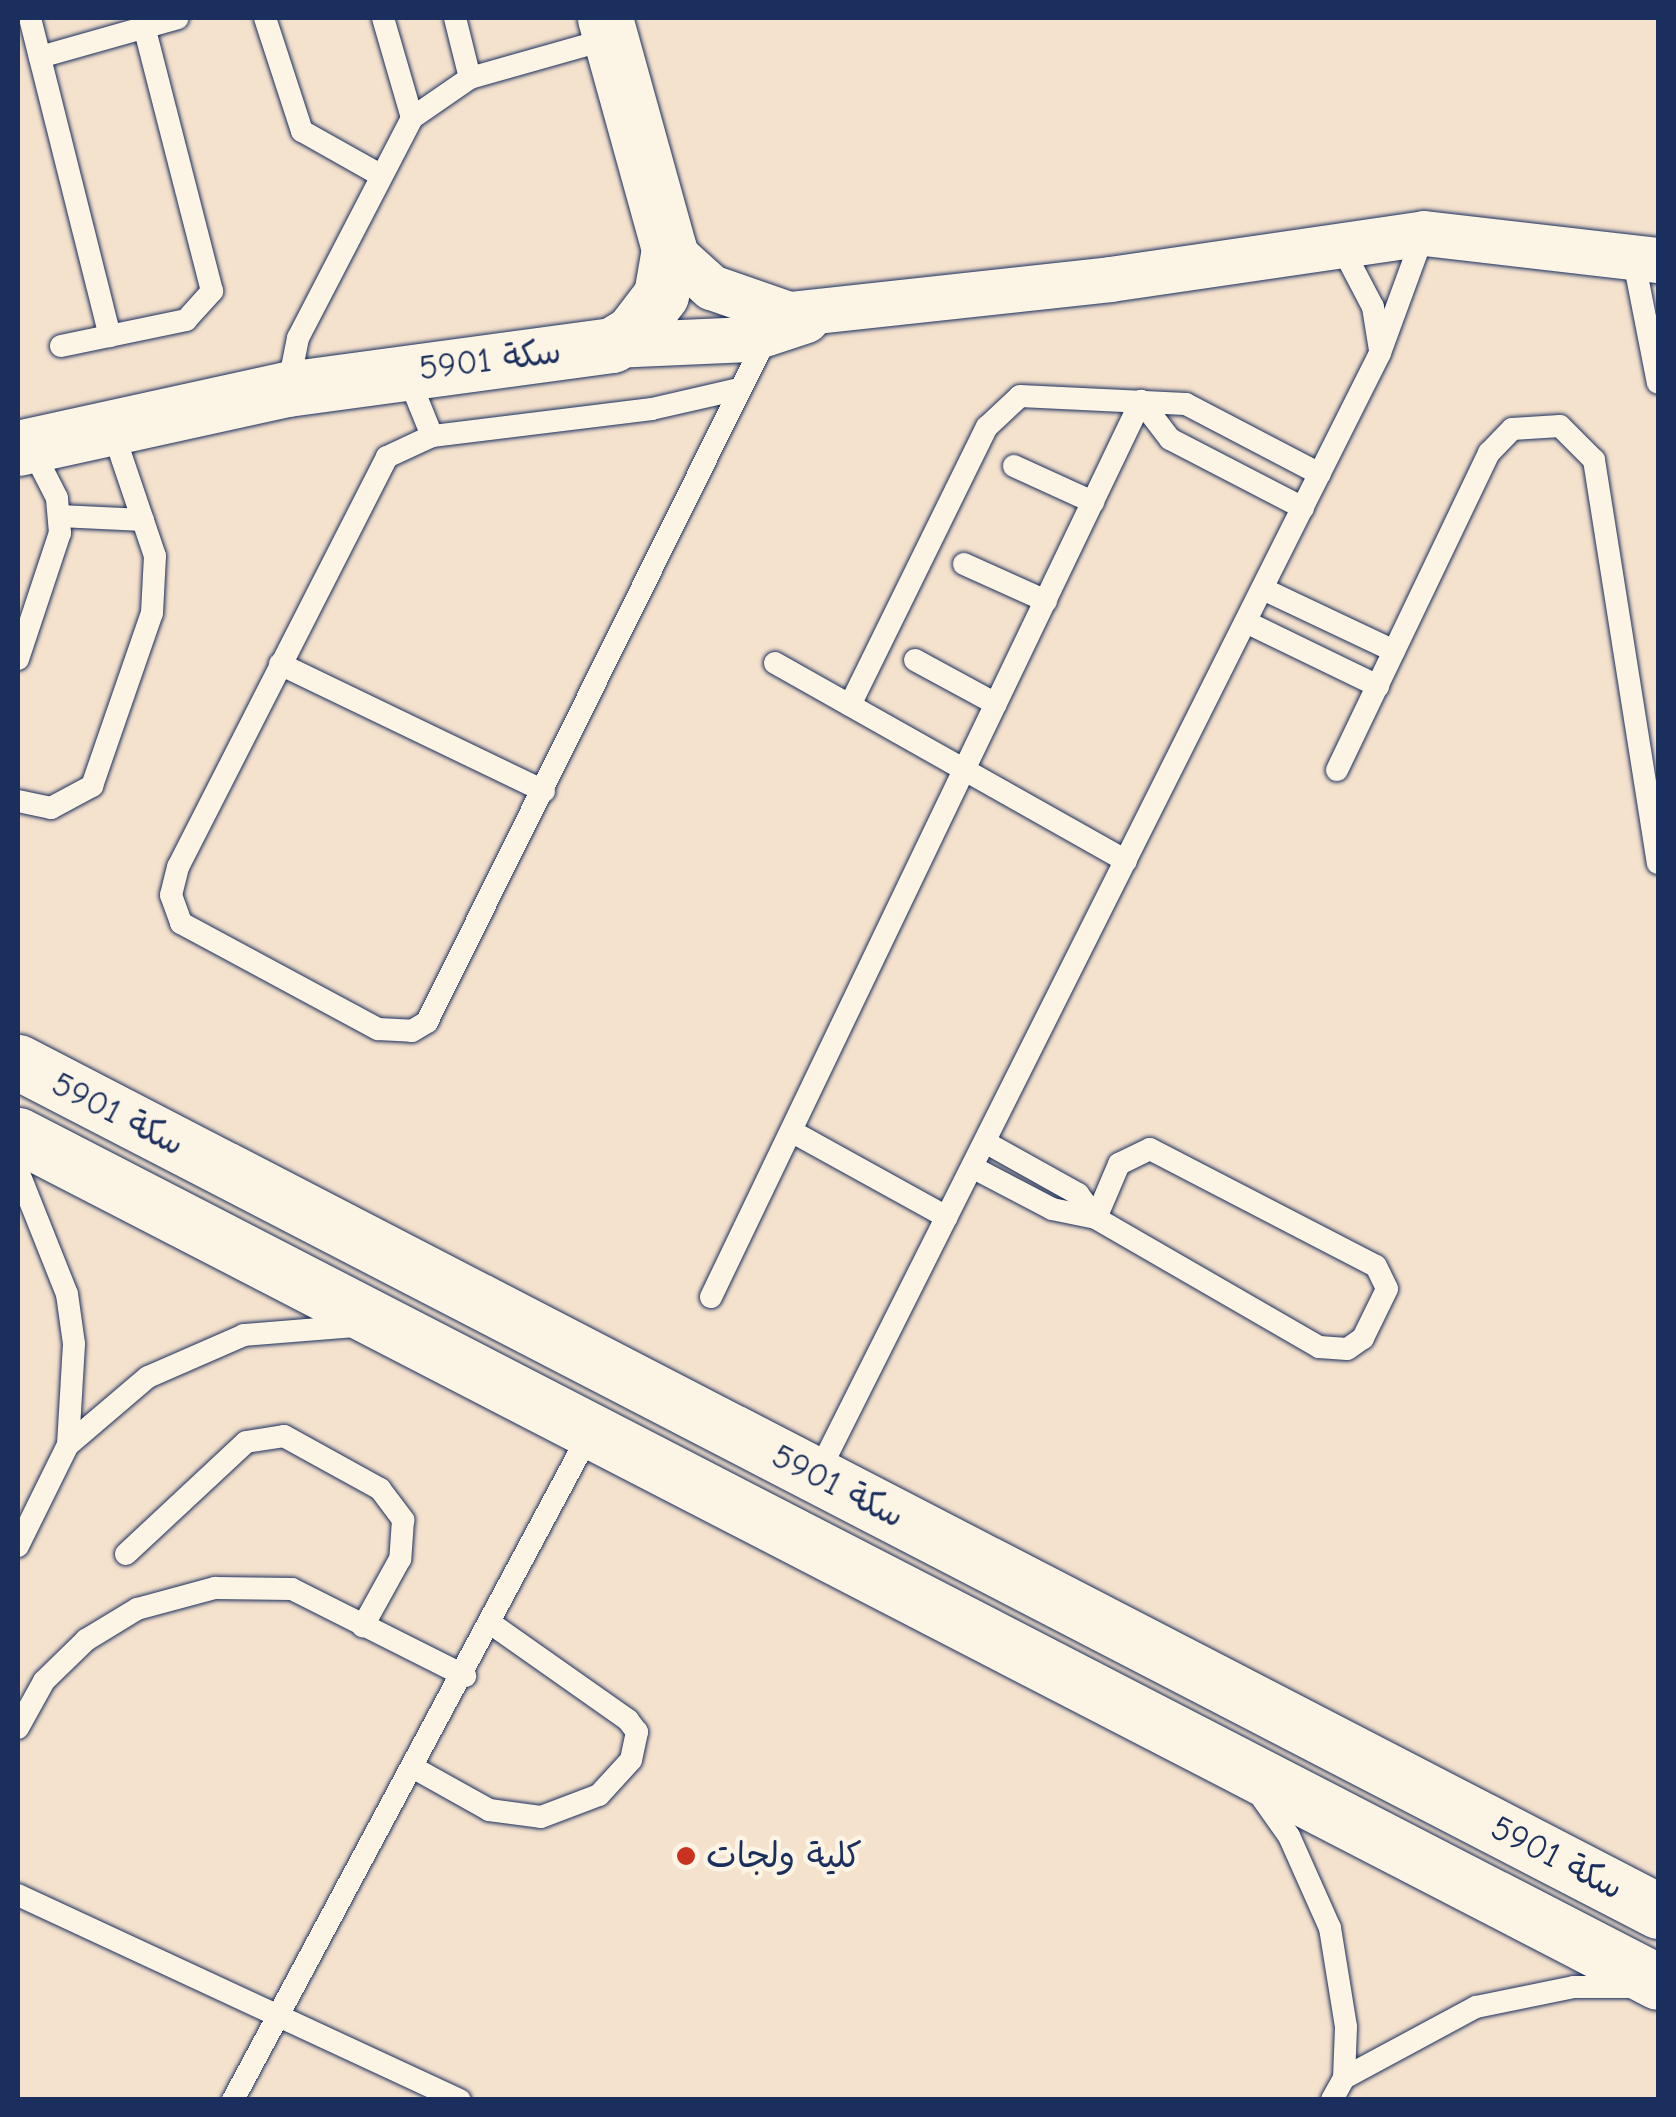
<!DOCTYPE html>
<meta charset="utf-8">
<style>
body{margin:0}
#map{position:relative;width:1676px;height:2117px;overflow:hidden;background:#fcf5e5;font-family:"Comic Neue","Playpen Sans Arabic",sans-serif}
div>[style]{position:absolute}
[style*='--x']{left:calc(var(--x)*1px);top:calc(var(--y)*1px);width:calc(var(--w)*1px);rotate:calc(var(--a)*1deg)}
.built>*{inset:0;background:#f5e2cd;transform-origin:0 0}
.roads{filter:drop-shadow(0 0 2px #1b2f5e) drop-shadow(0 0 2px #1b2f5e)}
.lane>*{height:22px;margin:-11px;padding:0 11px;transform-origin:11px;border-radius:11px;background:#fcf5e5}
.street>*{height:45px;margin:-22.5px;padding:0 22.5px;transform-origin:22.5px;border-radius:22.5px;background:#fcf5e5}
.secondary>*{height:55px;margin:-27.5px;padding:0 27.5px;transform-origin:27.5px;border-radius:27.5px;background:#fcf5e5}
.dots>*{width:28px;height:28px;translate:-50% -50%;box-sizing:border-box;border:5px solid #fcf5e5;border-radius:50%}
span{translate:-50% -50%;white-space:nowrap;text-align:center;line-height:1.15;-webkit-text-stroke:9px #fcf5e5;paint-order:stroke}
.street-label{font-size:35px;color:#1b2f5e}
.poi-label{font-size:35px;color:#1b2f5e}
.left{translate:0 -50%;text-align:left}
.frame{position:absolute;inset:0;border:20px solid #1b2f5e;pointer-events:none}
</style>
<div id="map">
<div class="built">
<i style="left:18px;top:18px;width:1640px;height:2081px"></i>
</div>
<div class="roads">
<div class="lane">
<i style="--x:30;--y:18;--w:328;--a:75.9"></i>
<i style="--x:265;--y:18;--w:119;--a:71.9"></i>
<i style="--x:302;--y:131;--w:90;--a:29.4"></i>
<i style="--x:383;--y:18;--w:104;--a:73.8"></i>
<i style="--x:455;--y:18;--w:62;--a:76"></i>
<i style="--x:40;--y:57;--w:143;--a:-15.8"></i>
<i style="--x:1340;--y:244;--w:71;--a:62.4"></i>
<i style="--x:1373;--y:307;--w:44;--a:80.8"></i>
<i style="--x:1633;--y:256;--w:129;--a:78.9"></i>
<i style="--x:61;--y:346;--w:128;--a:-11.7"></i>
<i style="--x:186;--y:320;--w:39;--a:-48"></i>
<i style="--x:212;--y:291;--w:282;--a:-104.4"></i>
<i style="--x:407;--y:374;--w:67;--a:68"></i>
<i style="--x:288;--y:388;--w:51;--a:-78.7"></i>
<i style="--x:298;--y:338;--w:248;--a:-62.6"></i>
<i style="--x:412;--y:118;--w:70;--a:-34.6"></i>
<i style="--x:470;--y:78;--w:147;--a:-15.8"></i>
<i style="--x:739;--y:389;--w:89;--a:167.1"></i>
<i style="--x:652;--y:409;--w:222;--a:173"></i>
<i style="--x:432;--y:436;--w:50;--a:155"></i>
<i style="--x:387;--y:457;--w:460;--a:117"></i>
<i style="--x:178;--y:867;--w:29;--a:104"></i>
<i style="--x:171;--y:895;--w:30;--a:70"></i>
<i style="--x:181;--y:923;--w:224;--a:28.3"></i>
<i style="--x:378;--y:1029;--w:34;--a:3"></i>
<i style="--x:412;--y:1031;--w:17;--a:-31"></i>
<i style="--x:427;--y:1022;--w:766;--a:-63.64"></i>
<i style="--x:1141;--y:401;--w:48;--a:52.7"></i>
<i style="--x:1170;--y:439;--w:150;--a:27.4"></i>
<i style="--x:1014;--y:466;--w:87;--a:24.5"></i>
<i style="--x:60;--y:516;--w:83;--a:2.8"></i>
<i style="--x:964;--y:564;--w:90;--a:24.3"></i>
<i style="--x:1263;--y:589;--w:145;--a:25.3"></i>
<i style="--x:1246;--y:622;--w:147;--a:25.9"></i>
<i style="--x:18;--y:659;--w:133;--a:-71.6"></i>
<i style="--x:60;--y:533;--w:35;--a:-95"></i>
<i style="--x:57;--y:498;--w:59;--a:-117"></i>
<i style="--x:915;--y:660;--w:92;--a:28.5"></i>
<i style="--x:775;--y:663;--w:403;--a:29.4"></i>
<i style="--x:280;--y:664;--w:293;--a:25.7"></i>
<i style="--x:850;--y:705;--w:310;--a:-63.8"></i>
<i style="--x:987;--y:427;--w:45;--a:-43.2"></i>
<i style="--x:1020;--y:396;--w:166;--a:2.8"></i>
<i style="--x:1186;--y:404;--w:151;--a:27.6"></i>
<i style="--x:1337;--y:770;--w:352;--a:-64.4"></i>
<i style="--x:1489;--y:453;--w:33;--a:-46"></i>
<i style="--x:1512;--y:429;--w:48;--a:-3.6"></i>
<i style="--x:1560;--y:426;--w:48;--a:45"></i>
<i style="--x:1594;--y:460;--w:408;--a:81"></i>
<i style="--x:18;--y:801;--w:34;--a:12"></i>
<i style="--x:51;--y:808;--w:47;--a:-28.2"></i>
<i style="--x:92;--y:786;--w:183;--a:-70.9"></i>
<i style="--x:152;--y:613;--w:57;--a:-87"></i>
<i style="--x:155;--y:556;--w:137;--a:-108.7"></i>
<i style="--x:791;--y:1131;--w:178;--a:28.9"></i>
<i style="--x:985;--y:1142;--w:107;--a:29.2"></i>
<i style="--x:1078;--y:1194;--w:30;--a:53"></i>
<i style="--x:1150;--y:1149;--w:254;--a:27.4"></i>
<i style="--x:1376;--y:1266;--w:25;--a:64"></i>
<i style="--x:1387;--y:1289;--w:55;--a:116.1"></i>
<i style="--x:1363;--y:1338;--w:19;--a:145"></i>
<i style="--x:1347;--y:1349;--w:28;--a:-176"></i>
<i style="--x:1319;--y:1347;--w:258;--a:-150"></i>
<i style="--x:1096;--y:1218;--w:59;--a:-66.9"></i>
<i style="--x:1119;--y:1164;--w:34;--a:-26"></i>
<i style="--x:972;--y:1167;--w:90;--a:27.7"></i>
<i style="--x:1052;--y:1209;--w:45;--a:11.6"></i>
<i style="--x:18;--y:1171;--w:132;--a:68.3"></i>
<i style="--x:67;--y:1294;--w:50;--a:82"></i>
<i style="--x:74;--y:1344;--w:101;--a:93.4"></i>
<i style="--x:711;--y:1297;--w:994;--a:-64.36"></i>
<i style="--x:817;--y:1475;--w:1255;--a:-63.35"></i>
<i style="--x:1380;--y:353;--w:128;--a:-69.9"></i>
<i style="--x:18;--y:1546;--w:113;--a:-63.7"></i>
<i style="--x:68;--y:1445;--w:105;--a:-40.4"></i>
<i style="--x:148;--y:1377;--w:105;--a:-23.6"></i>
<i style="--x:244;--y:1335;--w:113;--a:-4.6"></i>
<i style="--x:126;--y:1554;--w:164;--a:-43"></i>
<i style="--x:246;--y:1442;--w:38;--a:-9"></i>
<i style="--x:284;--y:1436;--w:110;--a:28.9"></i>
<i style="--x:380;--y:1489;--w:39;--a:53"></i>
<i style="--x:403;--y:1520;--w:39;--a:94"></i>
<i style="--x:400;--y:1559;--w:77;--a:118.9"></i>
<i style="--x:18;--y:1728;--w:54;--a:-61"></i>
<i style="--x:44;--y:1681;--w:59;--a:-44.3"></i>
<i style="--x:86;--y:1640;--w:60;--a:-31.3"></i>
<i style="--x:137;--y:1609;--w:81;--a:-15.1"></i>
<i style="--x:215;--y:1588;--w:77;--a:0.7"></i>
<i style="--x:292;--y:1589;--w:194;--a:26.7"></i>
<i style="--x:414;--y:1768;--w:86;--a:29.2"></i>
<i style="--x:489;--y:1810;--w:52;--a:7.7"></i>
<i style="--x:541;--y:1817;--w:62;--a:-20.8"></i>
<i style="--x:599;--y:1795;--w:47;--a:-47.6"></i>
<i style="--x:631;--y:1760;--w:29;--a:-78"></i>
<i style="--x:637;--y:1732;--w:15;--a:-127"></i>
<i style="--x:628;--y:1720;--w:165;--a:-144.9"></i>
<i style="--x:1257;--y:1791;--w:55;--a:54.6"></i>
<i style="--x:1289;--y:1836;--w:101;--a:66"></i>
<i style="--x:1330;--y:1928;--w:100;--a:80.8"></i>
<i style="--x:1346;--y:2027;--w:51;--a:92.2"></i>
<i style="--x:1344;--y:2078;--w:25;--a:119"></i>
<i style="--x:18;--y:1895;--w:487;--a:24.9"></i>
<i style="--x:1344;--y:2078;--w:150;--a:-28.3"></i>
<i style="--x:1476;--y:2007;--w:100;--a:-11.5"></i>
<i style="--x:1574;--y:1987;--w:60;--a:0"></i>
<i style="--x:233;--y:2100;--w:759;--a:-61.85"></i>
</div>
<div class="street">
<i style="--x:669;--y:249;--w:57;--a:42.1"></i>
<i style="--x:711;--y:287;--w:83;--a:19.1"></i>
<i style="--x:789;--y:314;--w:323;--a:-6.2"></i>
<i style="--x:1110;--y:279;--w:317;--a:-8.3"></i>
<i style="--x:1424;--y:233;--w:236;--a:6.6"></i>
<i style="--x:612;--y:345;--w:137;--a:-2.5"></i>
<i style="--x:749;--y:339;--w:60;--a:-18.4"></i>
</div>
<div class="secondary">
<i style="--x:18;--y:448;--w:275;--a:-12.4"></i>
<i style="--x:287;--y:389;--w:328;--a:-7.7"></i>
<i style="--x:612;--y:345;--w:23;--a:-31"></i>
<i style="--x:632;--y:333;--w:48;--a:-52.7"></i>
<i style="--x:661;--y:295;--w:47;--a:-80.1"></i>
<i style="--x:669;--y:249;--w:240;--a:-105.5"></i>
<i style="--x:18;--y:1062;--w:1847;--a:27.37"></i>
<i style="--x:18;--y:1135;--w:1846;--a:27.31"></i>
</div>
</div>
<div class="dots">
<i style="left:686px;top:1856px;background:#c8321e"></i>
</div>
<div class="street-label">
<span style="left:490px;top:360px;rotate:-7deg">سكة 5901</span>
<span style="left:118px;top:1114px;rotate:27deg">سكة 5901</span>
<span style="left:838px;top:1486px;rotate:27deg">سكة 5901</span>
<span style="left:1557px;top:1858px;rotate:27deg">سكة 5901</span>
</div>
<div class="poi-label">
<span class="left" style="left:706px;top:1856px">كلية ولجات</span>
</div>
<div class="frame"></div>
</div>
